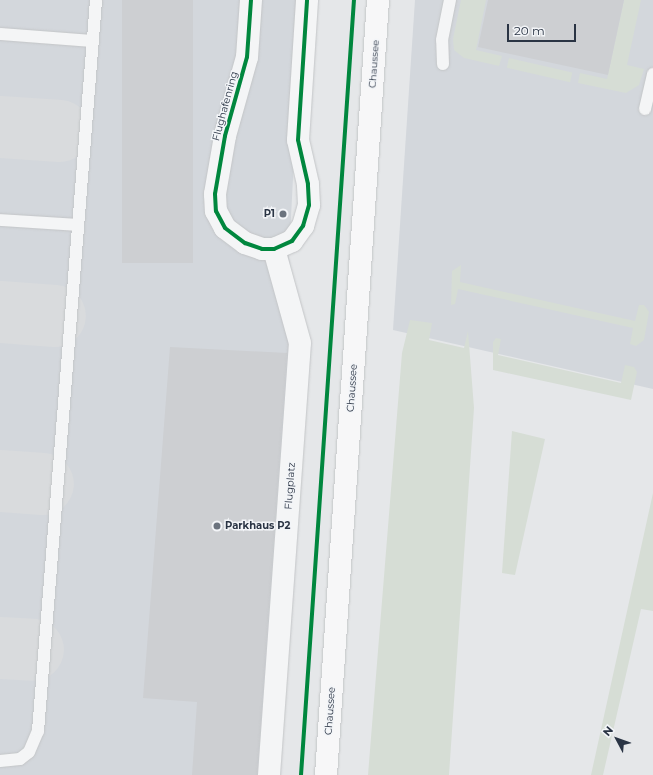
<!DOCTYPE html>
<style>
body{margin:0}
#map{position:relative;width:653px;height:775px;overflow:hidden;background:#e5e7e9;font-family:Montserrat,sans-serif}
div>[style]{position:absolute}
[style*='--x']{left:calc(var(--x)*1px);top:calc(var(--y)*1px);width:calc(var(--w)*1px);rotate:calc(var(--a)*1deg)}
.built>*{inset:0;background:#d3d7dc}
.green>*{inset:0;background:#d6ddd5;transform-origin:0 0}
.taxiway>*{height:62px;margin:-31px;padding:0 31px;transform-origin:31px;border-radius:31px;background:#d9dbdd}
.building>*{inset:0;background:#cdcfd2;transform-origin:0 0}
.roads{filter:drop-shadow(0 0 1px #c3c5c7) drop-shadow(0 0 1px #c3c5c7)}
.service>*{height:12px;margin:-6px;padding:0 6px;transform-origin:6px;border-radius:6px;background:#f4f5f6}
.minor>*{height:22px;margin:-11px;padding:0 11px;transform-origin:11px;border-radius:11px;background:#f4f5f6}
.secondary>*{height:22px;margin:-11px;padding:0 11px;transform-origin:11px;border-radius:11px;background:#f7f7f8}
.cycleway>*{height:4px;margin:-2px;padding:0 2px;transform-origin:2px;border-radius:2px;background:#00873e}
.dots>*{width:11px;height:11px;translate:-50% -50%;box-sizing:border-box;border:2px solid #f3f5f8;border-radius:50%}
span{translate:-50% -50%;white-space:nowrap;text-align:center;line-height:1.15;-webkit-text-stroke:3px #f3f5f8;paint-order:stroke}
.street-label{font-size:10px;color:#2a3444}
.poi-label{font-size:10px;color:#2a3444;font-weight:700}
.right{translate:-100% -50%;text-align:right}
.left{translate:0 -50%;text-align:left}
.north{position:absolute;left:597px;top:719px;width:40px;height:40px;-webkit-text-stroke:3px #f3f5f8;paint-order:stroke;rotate:311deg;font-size:11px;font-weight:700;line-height:16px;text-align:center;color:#2a3444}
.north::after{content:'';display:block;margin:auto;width:14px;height:18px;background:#2a3444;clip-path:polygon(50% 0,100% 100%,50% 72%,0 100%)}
.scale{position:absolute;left:507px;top:24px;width:69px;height:18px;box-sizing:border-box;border:2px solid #2a3444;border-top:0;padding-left:5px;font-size:12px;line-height:14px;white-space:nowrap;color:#2a3444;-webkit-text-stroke:3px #f3f5f8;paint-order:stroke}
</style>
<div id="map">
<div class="built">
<i style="clip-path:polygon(0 0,302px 0,289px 257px,300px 343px,269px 775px,0 775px)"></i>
<i style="clip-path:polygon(415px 0,653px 0,653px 389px,393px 330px)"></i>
</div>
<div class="green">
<i style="clip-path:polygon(461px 0,486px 0,476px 50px,502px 56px,499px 66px,464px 58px,454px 50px,453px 39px)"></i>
<i style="clip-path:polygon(624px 0,641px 0,627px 65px,644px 69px,639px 85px,626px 93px,578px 83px,580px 73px,607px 79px)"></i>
<i style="left:509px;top:58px;width:65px;height:10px;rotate:13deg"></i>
<i style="clip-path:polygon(461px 265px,460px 282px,635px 321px,639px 305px,644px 305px,649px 312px,644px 340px,636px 346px,630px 344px,633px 328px,458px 289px,455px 304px,451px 305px,452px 271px)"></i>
<i style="clip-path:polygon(410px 320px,432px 323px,429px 340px,464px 348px,468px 331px,474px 408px,449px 775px,368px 775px,402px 353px)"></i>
<i style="clip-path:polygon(496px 338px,501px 339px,498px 355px,621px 383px,625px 365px,634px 367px,637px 372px,631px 400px,493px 370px,493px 342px)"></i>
<i style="clip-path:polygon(512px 431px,545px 439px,515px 575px,502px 573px)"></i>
<i style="clip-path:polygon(653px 493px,653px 611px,641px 609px,603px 775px,591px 775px)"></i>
</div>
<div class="taxiway">
<i style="--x:0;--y:127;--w:60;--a:3.8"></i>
<i style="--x:0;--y:312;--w:55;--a:4.2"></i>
<i style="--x:0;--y:481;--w:43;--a:4"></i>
<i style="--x:0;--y:648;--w:33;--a:3"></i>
</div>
<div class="building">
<i style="left:122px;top:0;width:71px;height:263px"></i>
<i style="clip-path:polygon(488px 0,624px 0,608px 75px,478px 47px)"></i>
<i style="clip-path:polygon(170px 347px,287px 353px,257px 775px,192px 775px,197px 702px,143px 698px)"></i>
</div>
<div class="roads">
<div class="service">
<i style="--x:0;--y:34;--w:93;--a:4.3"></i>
<i style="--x:443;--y:64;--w:24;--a:-92"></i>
<i style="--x:442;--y:40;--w:41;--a:-78.7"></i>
<i style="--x:645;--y:109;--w:36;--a:-77"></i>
<i style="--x:0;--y:220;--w:77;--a:3.7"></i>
<i style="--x:0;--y:761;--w:20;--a:-6"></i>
<i style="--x:20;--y:759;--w:11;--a:-38"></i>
<i style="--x:29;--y:752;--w:23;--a:-67"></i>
<i style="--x:38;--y:731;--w:733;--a:-85.46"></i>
</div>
<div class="minor">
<i style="--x:251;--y:0;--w:57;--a:94"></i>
<i style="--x:247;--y:57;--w:82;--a:105.6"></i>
<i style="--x:225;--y:136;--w:59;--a:99.8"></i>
<i style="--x:215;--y:194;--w:17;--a:87"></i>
<i style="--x:216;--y:211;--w:19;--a:62"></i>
<i style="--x:225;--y:228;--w:25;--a:37"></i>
<i style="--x:245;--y:243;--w:18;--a:19"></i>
<i style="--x:262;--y:249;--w:12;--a:0"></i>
<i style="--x:274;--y:249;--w:20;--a:-24"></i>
<i style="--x:292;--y:241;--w:19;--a:-54"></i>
<i style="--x:303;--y:226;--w:22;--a:-74"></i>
<i style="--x:309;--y:205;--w:21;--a:-93"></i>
<i style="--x:308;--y:184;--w:45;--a:-102.8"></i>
<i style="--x:298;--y:140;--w:140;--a:-86.3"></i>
<i style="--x:269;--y:775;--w:433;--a:-85.9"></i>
<i style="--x:300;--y:343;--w:98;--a:-105.5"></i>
</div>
<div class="secondary">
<i style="--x:326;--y:775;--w:777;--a:-86.16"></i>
</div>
</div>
<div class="cycleway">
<i style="--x:251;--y:0;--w:57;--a:94"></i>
<i style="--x:247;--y:57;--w:82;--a:105.6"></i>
<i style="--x:225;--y:136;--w:59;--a:99.8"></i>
<i style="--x:215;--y:194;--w:17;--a:87"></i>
<i style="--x:216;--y:211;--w:19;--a:62"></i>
<i style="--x:225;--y:228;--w:25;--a:37"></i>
<i style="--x:245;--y:243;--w:18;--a:19"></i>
<i style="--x:262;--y:249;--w:12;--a:0"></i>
<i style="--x:274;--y:249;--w:20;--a:-24"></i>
<i style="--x:292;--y:241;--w:19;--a:-54"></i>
<i style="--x:303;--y:226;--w:22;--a:-74"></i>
<i style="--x:309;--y:205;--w:21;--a:-93"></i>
<i style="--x:308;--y:184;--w:45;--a:-102.8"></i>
<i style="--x:298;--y:140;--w:140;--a:-86.3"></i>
<i style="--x:301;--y:775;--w:777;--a:-86.09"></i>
</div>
<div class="dots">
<i style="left:283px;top:214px;background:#6b737e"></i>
<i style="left:217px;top:526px;background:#6b737e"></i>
</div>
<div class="street-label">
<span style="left:374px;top:64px;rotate:-86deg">Chaussee</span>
<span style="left:225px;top:106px;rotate:-75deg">Flughafenring</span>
<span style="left:352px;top:388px;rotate:-86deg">Chaussee</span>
<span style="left:290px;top:486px;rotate:-86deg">Flugplatz</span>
<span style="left:330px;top:711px;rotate:-86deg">Chaussee</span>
</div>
<div class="poi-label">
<span class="right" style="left:275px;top:214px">P1</span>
<span class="left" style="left:225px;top:526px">Parkhaus P2</span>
</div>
<div class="north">N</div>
<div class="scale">20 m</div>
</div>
